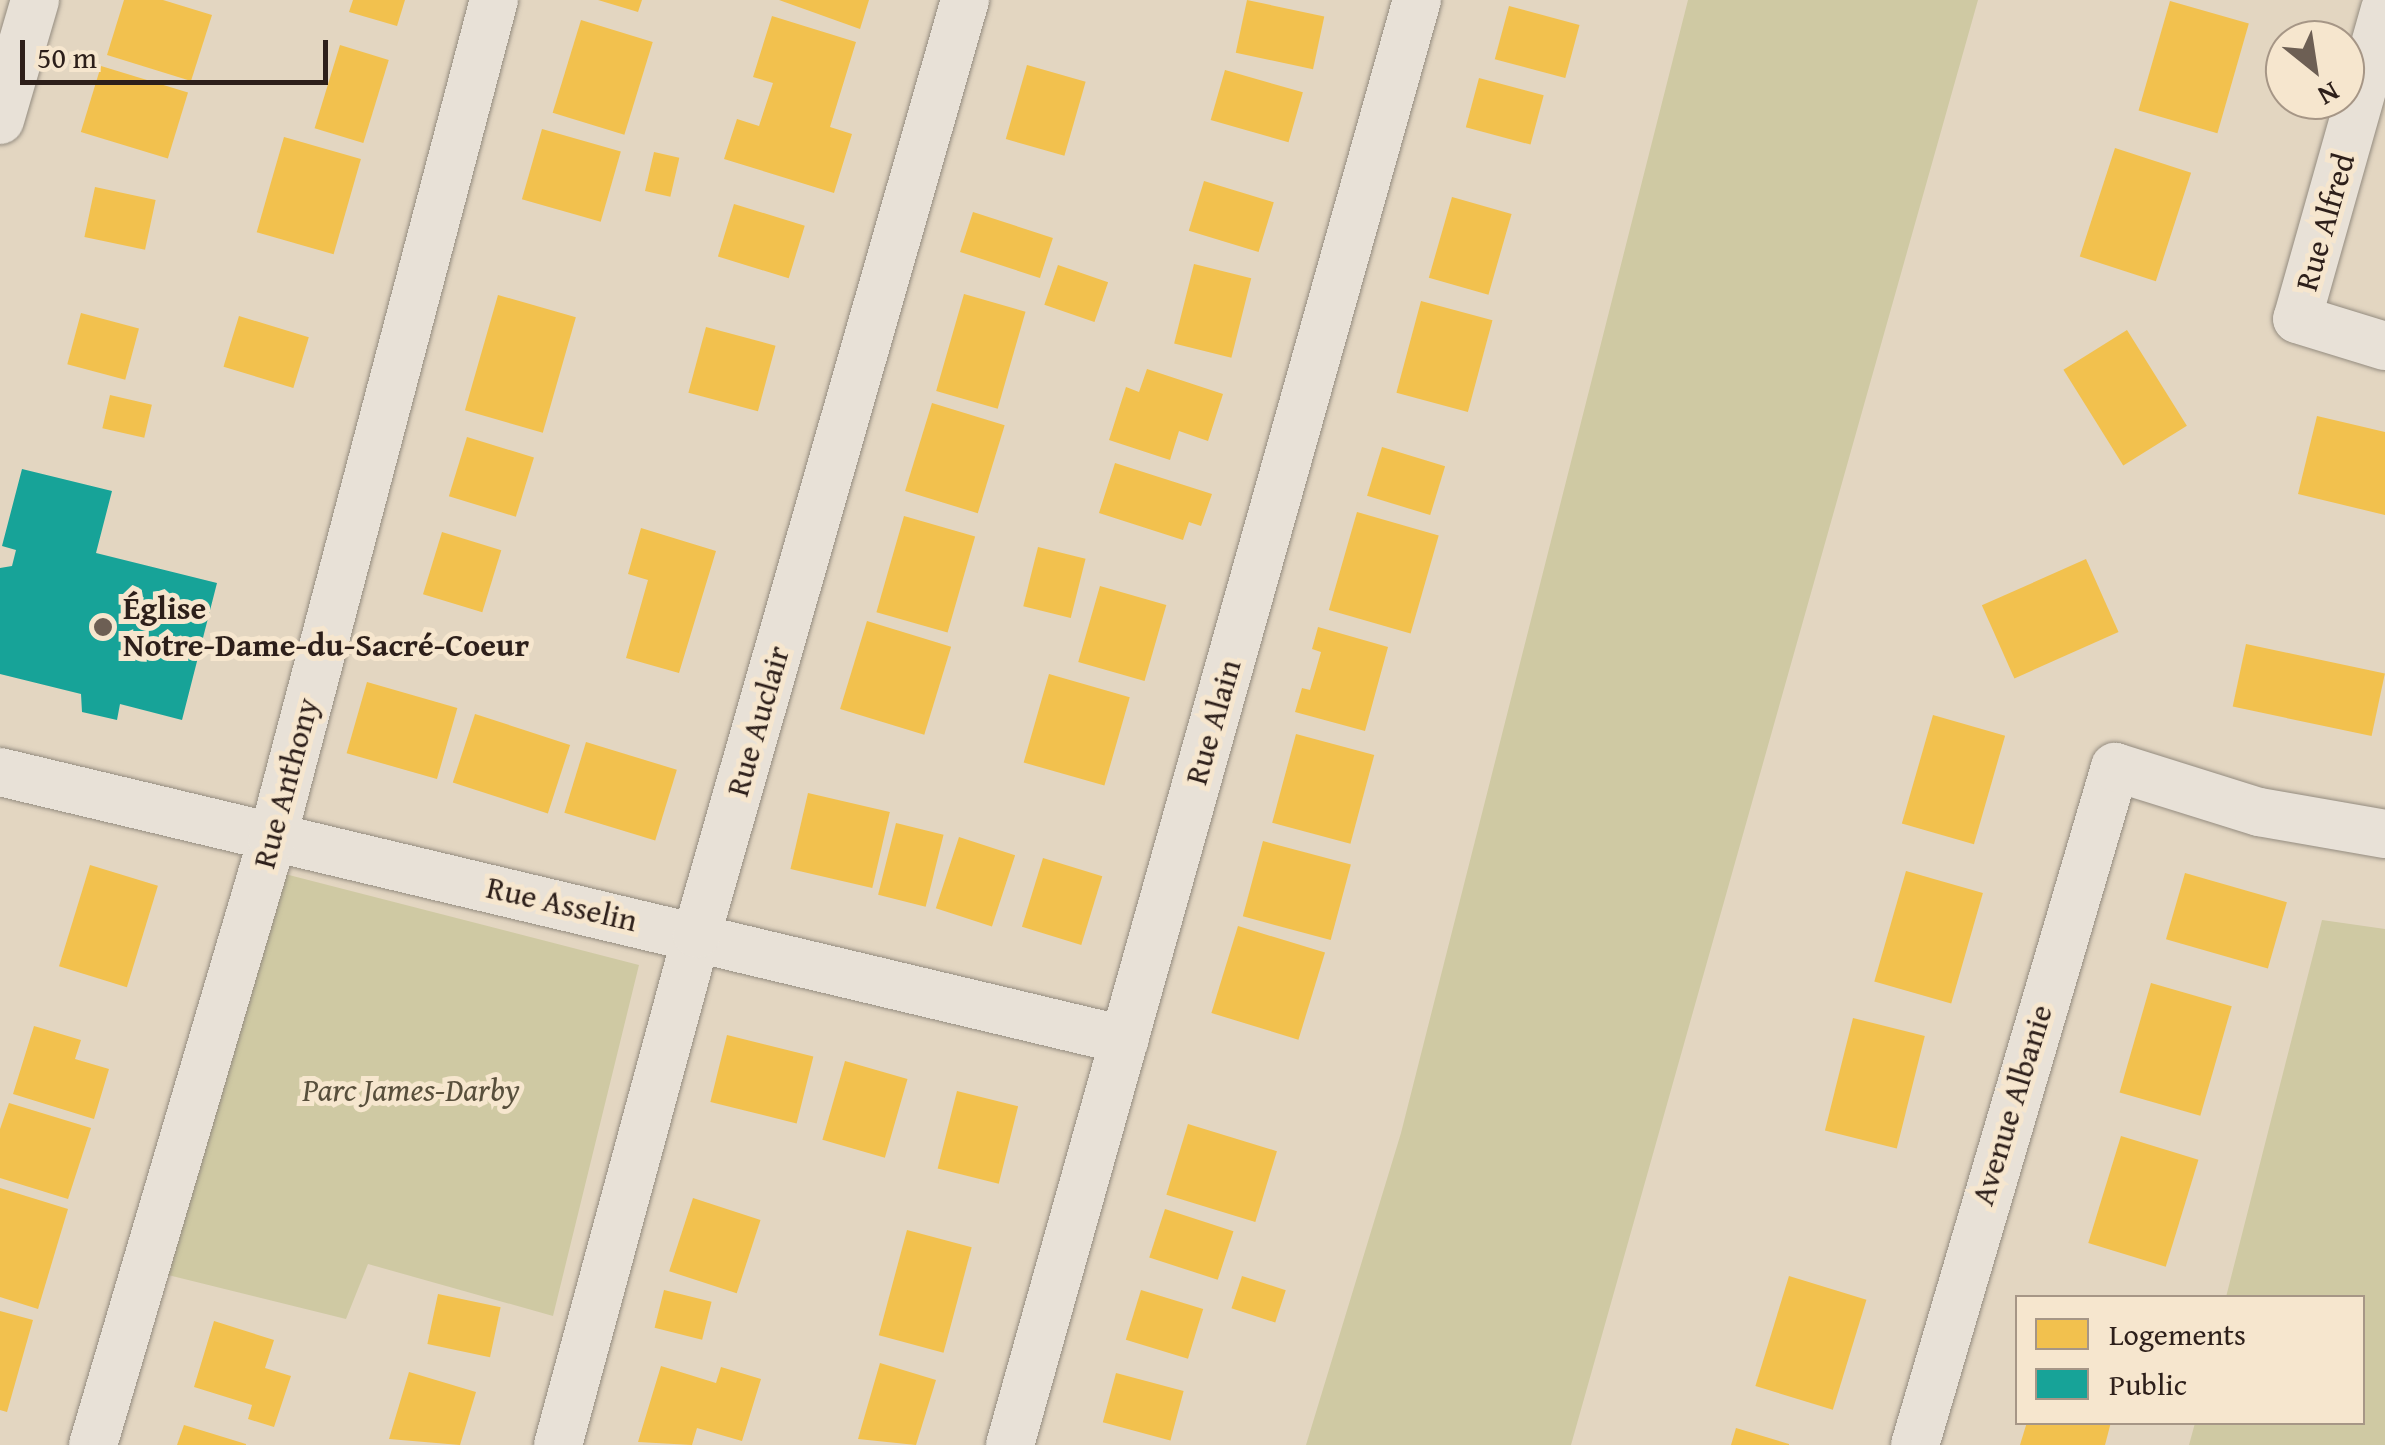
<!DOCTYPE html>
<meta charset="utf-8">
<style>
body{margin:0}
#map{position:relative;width:2385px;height:1445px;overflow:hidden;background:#e3d6c1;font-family:"Gentium Book Plus",serif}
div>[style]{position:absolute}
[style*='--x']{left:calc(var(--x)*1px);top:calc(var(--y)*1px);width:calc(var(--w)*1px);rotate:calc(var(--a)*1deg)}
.green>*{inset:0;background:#cfc9a3}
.homes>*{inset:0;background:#f2c14e;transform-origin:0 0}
.public>*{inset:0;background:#17a398}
.roads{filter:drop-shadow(0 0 2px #948c80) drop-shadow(0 0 2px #948c80)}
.minor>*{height:48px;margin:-24px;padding:0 24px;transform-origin:24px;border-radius:24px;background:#e8e1d7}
.dots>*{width:28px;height:28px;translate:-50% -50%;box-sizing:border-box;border:5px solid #f6e6ce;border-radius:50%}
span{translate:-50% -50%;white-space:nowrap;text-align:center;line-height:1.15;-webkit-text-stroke:10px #f6e6ce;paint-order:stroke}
.street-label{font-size:32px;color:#2d1f1a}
.poi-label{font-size:32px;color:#2d1f1a;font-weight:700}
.left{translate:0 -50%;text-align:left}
.park-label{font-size:32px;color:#584f3c;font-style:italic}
.legend{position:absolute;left:2015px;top:1295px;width:350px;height:130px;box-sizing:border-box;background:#f6e6ce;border:2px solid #a69686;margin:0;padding:12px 18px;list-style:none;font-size:30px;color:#2d1f1a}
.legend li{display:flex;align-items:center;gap:20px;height:50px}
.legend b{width:50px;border:2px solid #a69686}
.north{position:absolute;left:2265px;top:20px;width:100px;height:100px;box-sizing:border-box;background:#f6e6ce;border:2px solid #a69686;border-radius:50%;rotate:150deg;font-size:28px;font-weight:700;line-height:40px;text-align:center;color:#2d1f1a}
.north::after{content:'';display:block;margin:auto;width:35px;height:45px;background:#6d5f54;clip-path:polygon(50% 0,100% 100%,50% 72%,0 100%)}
.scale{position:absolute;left:20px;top:40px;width:308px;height:45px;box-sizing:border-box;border:5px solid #2d1f1a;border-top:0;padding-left:12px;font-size:30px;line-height:35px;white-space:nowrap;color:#2d1f1a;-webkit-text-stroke:8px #f6e6ce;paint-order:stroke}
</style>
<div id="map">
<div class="green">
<i style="clip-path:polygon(1688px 0,1978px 0,1571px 1445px,1306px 1445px,1401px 1133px)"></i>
<i style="clip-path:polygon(281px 873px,639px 965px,553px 1316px,368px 1264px,346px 1319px,164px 1274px)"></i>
<i style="clip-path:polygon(2322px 920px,2385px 929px,2385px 1445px,2189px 1445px,2195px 1423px,2362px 1422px,2362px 1298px,2226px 1297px)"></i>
</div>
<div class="homes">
<i style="clip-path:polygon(124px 0,163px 0,212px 15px,191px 81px,107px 55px)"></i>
<i style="clip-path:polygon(353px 0,405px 0,397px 26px,349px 12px)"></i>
<i style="clip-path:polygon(598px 0,642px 0,638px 12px)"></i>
<i style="clip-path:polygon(779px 0,869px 0,860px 29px)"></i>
<i style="left:1247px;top:0;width:79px;height:54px;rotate:12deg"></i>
<i style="left:2170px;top:1px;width:82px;height:114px;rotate:16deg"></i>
<i style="left:1509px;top:6px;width:73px;height:55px;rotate:15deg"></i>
<i style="clip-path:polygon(772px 16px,856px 42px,830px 127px,852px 134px,834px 193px,724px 159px,737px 119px,759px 126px,773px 83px,753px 77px)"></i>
<i style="left:581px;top:20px;width:75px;height:97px;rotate:17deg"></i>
<i style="left:340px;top:45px;width:51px;height:87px;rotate:17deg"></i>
<i style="left:1027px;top:65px;width:61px;height:77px;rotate:16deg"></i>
<i style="left:101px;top:66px;width:91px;height:69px;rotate:17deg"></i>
<i style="left:1225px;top:70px;width:81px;height:52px;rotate:16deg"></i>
<i style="left:1479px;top:78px;width:67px;height:51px;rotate:15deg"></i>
<i style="left:542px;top:129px;width:82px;height:73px;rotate:16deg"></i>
<i style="left:284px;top:137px;width:80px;height:99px;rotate:16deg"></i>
<i style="left:2115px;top:148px;width:80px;height:114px;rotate:18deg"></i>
<i style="left:654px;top:152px;width:26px;height:40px;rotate:13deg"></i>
<i style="left:1204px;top:181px;width:73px;height:52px;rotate:17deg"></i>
<i style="left:95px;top:187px;width:62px;height:51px;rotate:12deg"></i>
<i style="left:1452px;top:197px;width:62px;height:84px;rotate:16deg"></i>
<i style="left:734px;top:204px;width:74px;height:55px;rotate:17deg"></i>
<i style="left:973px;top:212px;width:84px;height:42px;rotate:18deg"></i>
<i style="left:1194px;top:264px;width:59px;height:82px;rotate:14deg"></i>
<i style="left:1058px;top:265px;width:53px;height:42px;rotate:19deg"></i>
<i style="left:964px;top:294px;width:64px;height:101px;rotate:16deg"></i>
<i style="left:498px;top:295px;width:81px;height:120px;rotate:16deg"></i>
<i style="left:1421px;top:301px;width:74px;height:95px;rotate:15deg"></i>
<i style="left:81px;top:313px;width:60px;height:53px;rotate:15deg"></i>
<i style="left:239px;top:316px;width:73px;height:53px;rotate:17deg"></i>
<i style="left:706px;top:327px;width:72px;height:68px;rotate:15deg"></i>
<i style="left:2127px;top:330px;width:113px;height:75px;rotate:58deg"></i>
<i style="clip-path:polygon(1147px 369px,1223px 394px,1208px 441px,1179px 431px,1170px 460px,1109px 440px,1126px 387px,1139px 392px)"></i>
<i style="left:110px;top:395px;width:43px;height:34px;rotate:13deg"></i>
<i style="left:932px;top:403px;width:76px;height:92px;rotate:17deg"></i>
<i style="clip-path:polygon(2317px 416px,2385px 432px,2385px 515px,2298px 494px)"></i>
<i style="left:467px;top:437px;width:70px;height:62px;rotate:17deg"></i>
<i style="left:1382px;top:447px;width:66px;height:51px;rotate:17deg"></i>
<i style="clip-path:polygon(1115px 463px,1212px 494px,1201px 526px,1189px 522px,1183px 540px,1099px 513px)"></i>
<i style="left:1357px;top:512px;width:85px;height:102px;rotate:16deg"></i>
<i style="left:904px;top:516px;width:74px;height:100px;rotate:16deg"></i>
<i style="clip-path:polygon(641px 528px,716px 551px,679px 673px,626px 658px,648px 580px,628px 574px)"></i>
<i style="left:442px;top:532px;width:62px;height:65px;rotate:17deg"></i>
<i style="left:1038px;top:547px;width:49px;height:61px;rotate:14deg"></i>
<i style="left:2086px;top:559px;width:80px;height:114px;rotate:66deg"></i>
<i style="left:1100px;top:586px;width:69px;height:79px;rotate:16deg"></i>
<i style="left:867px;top:621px;width:88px;height:92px;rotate:17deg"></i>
<i style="clip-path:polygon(1318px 627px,1388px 647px,1365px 731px,1295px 712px,1302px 688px,1310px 690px,1315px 673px,1321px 652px,1312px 649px)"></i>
<i style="left:2246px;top:644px;width:142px;height:64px;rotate:12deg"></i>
<i style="left:1049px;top:674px;width:84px;height:92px;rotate:16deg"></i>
<i style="left:367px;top:682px;width:94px;height:74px;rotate:16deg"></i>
<i style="left:475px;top:714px;width:100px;height:72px;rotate:18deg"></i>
<i style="left:1933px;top:715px;width:75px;height:113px;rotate:16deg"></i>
<i style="left:1296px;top:734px;width:81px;height:92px;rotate:15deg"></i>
<i style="left:586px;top:742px;width:95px;height:74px;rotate:17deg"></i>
<i style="left:808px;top:793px;width:84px;height:78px;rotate:13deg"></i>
<i style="left:896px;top:823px;width:49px;height:74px;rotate:14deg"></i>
<i style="left:959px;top:837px;width:59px;height:75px;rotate:18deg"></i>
<i style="left:1263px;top:841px;width:91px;height:78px;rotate:15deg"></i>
<i style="left:1043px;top:858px;width:62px;height:72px;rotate:17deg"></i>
<i style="left:90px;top:865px;width:71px;height:106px;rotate:17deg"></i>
<i style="left:1906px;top:871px;width:80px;height:115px;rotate:16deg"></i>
<i style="left:2185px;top:873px;width:106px;height:69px;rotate:16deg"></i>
<i style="left:1238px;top:926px;width:91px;height:91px;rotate:17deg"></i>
<i style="left:2151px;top:983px;width:84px;height:114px;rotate:16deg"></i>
<i style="left:1853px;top:1018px;width:74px;height:116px;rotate:14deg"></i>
<i style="clip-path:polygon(34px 1026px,81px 1040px,75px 1059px,109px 1069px,94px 1119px,13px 1094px)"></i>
<i style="left:727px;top:1035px;width:89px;height:69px;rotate:14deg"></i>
<i style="left:845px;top:1061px;width:65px;height:82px;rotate:16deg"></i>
<i style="left:957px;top:1091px;width:63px;height:80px;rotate:14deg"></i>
<i style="clip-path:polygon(9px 1103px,91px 1128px,68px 1199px,0 1178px,0 1129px)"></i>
<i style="left:1188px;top:1124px;width:93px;height:74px;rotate:17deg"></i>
<i style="left:2121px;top:1136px;width:81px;height:112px;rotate:17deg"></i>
<i style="clip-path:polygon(0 1188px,68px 1209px,38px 1309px,0 1297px)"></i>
<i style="left:693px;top:1198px;width:71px;height:77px;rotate:18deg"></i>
<i style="left:1165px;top:1209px;width:72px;height:51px;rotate:18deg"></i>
<i style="left:907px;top:1230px;width:67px;height:109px;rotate:15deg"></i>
<i style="left:1242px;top:1276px;width:46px;height:34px;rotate:18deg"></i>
<i style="left:1789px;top:1276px;width:81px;height:115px;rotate:17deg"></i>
<i style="left:664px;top:1290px;width:49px;height:39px;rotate:14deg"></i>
<i style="left:1141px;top:1290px;width:65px;height:52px;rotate:17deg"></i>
<i style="left:438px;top:1294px;width:64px;height:51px;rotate:12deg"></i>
<i style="clip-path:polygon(0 1311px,33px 1320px,7px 1412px,0 1410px)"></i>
<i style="clip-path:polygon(214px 1321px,274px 1340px,265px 1368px,291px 1376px,274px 1427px,248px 1419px,252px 1405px,194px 1387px)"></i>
<i style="clip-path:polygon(880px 1363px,936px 1380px,916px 1445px,858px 1439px)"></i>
<i style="clip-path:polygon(661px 1366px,716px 1383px,721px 1367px,761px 1379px,742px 1441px,697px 1428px,692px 1445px,638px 1442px)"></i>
<i style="clip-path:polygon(409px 1372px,476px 1392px,460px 1445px,389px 1439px)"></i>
<i style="left:1116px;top:1373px;width:70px;height:51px;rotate:15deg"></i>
<i style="clip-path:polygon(2027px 1422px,2111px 1422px,2105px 1445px,2020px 1445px)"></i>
<i style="clip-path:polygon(184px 1425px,246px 1444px,246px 1445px,177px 1445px)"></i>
<i style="clip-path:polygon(1736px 1428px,1789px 1444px,1789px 1445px,1731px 1445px)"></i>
</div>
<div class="public">
<i style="clip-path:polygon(22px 469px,112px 491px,96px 553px,217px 583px,182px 720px,120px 704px,117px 720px,82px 712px,81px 694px,0 674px,0 568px,12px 566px,16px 550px,2px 546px)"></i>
</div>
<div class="roads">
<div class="minor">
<i style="--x:2385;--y:9;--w:322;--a:105.8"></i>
<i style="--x:2297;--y:319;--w:92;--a:17.1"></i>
<i style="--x:0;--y:120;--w:125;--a:-73.7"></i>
<i style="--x:0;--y:772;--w:1156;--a:13.41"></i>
<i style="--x:93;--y:1445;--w:631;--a:-73.52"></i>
<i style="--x:272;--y:840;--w:869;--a:-75.2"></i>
<i style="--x:558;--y:1445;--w:530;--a:-74.78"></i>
<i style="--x:697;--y:934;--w:972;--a:-73.99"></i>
<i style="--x:1010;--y:1445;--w:1501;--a:-74.27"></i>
<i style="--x:1915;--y:1445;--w:707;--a:-73.56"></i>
<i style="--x:2115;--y:767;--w:151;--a:17.4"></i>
<i style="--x:2259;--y:812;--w:128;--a:9.9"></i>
</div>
</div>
<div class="dots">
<i style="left:103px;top:627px;background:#6d5f54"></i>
</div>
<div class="street-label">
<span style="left:2325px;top:222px;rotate:-74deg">Rue Alfred</span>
<span style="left:758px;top:721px;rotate:-74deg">Rue Auclair</span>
<span style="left:1213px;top:722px;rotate:-74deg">Rue Alain</span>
<span style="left:286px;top:783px;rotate:-75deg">Rue Anthony</span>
<span style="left:562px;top:904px;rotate:13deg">Rue Asselin</span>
<span style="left:2012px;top:1105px;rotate:-73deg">Avenue Albanie</span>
</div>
<div class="poi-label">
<span class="left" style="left:123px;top:627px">Église<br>Notre-Dame-du-Sacré-Coeur</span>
</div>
<div class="park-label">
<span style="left:411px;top:1090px">Parc James-Darby</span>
</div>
<ul class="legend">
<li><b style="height:28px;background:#f2c14e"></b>Logements</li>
<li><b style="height:28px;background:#17a398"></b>Public</li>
</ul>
<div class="north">N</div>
<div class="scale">50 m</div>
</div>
